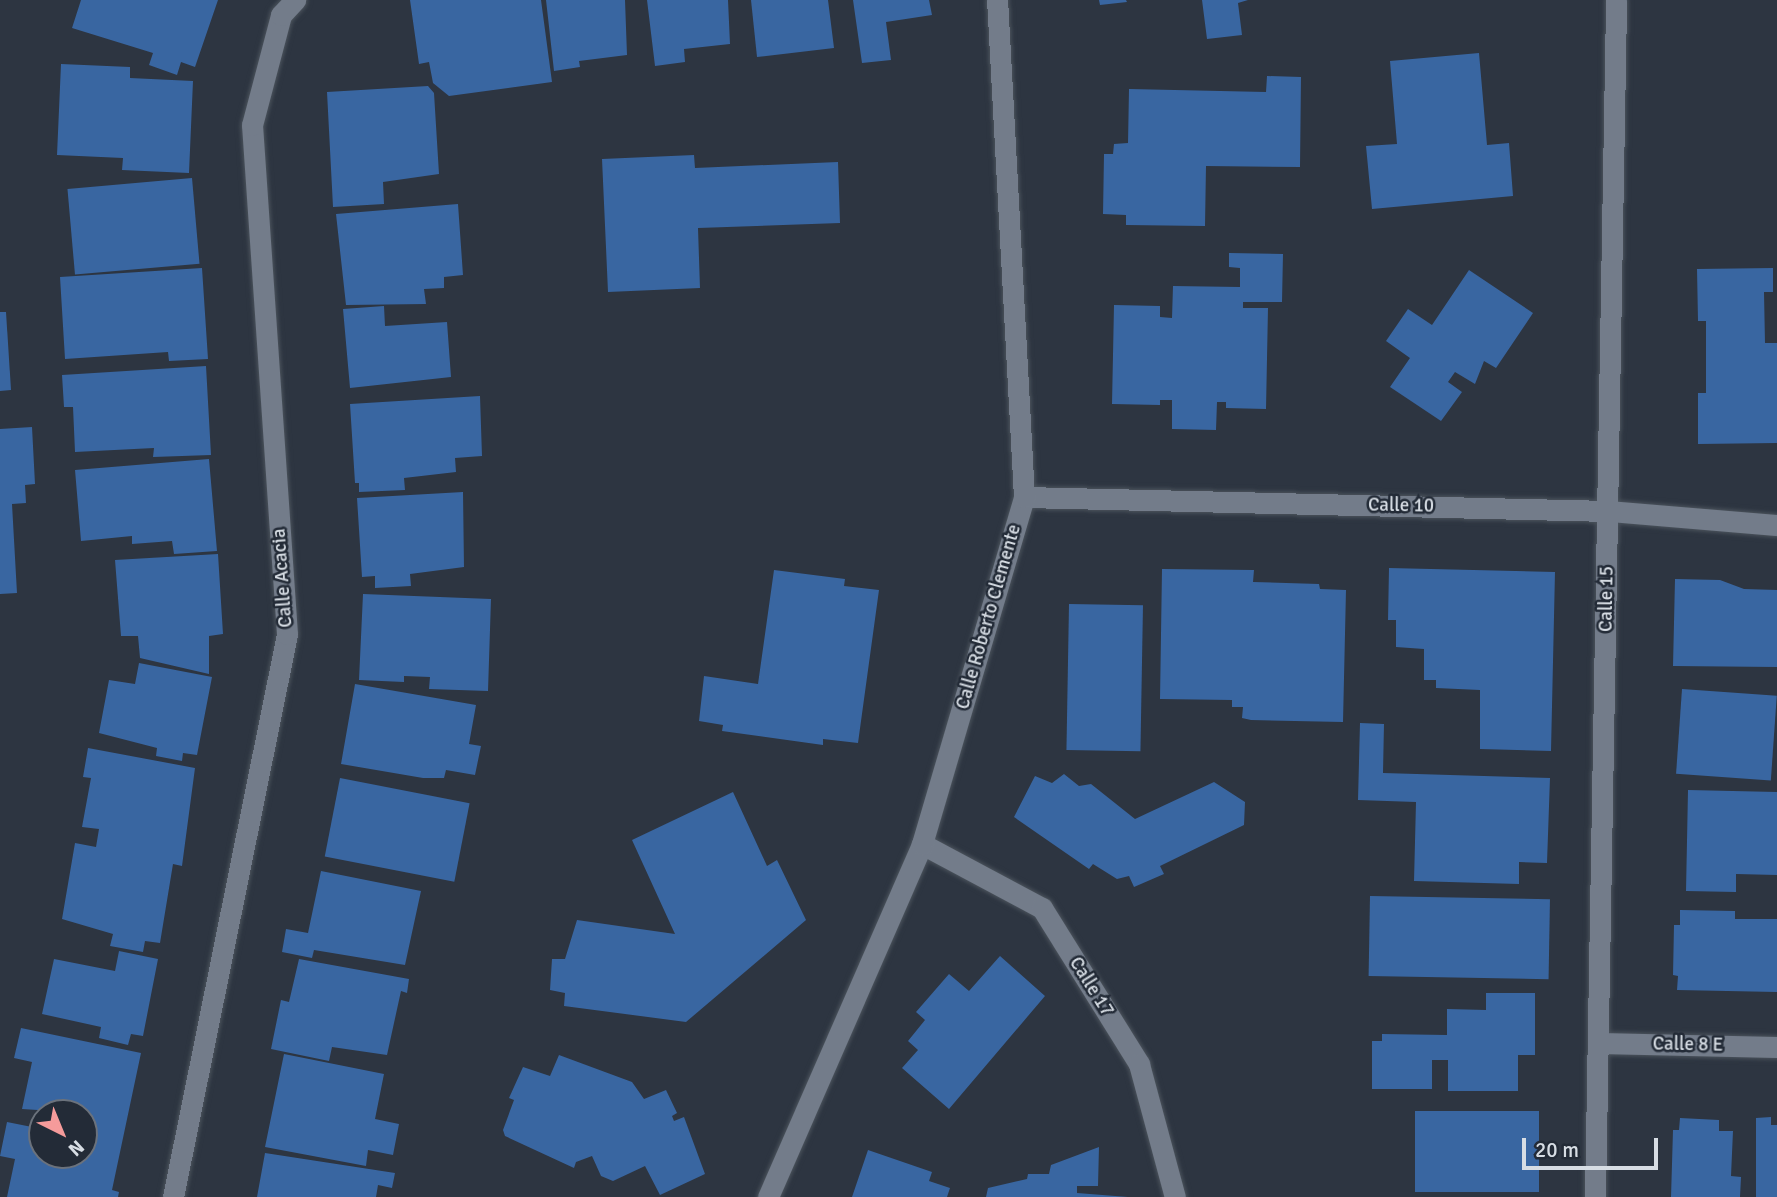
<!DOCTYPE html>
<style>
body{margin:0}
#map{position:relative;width:1777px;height:1197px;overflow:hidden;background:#2d3541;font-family:Signika,sans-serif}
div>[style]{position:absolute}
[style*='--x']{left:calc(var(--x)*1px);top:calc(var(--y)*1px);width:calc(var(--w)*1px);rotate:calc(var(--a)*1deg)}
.building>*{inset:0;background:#3966a1;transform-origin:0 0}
.roads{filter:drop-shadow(0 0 2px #4b535c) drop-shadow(0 0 2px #4b535c)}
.minor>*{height:21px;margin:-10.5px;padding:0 10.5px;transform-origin:10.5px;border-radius:10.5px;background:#737c8a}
span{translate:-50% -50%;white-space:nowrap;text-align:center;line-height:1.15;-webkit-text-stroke:5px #232b37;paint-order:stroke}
.street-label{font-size:19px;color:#d7dde4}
.north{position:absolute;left:28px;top:1099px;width:70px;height:70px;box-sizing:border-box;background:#232b37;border:2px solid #6b727c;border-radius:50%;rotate:137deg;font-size:19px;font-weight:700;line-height:28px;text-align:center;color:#d7dde4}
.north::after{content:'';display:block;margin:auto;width:24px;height:32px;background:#f59b9b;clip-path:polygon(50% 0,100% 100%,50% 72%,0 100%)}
.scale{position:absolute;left:1522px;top:1138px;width:136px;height:32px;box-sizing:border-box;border:4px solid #d7dde4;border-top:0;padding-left:9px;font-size:21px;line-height:24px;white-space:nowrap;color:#d7dde4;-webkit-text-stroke:5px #232b37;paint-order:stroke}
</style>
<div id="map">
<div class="building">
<i style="clip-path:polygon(81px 0,218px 0,195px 67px,181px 62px,177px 75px,149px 65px,153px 53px,72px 28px)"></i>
<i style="clip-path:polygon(410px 0,541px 0,552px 82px,449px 96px,433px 83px,429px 62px,419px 64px)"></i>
<i style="clip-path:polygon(546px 0,625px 0,627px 55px,579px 61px,580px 67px,554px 71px)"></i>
<i style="clip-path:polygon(647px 0,728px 0,730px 44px,684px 49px,685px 62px,655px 66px)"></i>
<i style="clip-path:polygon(751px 0,828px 0,834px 48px,757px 57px)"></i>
<i style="clip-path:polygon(853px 0,929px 0,932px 15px,886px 22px,891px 60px,862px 63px)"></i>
<i style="clip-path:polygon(1099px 0,1126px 0,1127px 2px,1100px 5px)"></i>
<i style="clip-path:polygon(1202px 0,1248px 0,1238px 3px,1242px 35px,1207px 39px)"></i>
<i style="clip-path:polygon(1479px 53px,1487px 145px,1509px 143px,1513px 196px,1372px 209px,1366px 146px,1397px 144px,1390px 61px)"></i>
<i style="clip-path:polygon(61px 64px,130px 67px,130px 78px,193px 81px,189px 173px,122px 170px,123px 158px,57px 155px)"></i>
<i style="clip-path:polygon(1267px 76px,1301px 77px,1300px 167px,1206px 166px,1205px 226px,1126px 225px,1126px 215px,1103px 214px,1104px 154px,1113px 154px,1114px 144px,1128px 143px,1129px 89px,1266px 92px)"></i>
<i style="clip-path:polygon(428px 86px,434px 93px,439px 174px,383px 182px,384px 204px,333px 207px,327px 92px)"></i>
<i style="clip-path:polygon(694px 155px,695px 168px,838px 162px,840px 223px,698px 228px,700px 288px,608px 292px,602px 159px)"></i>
<i style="left:192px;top:178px;width:86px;height:125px;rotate:85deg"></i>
<i style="clip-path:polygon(458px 204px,463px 275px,444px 277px,444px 288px,424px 289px,426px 304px,346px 305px,336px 214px)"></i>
<i style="clip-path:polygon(1229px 253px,1283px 254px,1282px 302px,1243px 302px,1243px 308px,1268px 308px,1266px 409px,1226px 408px,1226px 402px,1217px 402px,1216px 430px,1172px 429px,1172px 400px,1160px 400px,1160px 405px,1112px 404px,1114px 305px,1160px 306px,1160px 317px,1172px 318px,1173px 286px,1240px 287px,1240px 268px,1229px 267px)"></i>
<i style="clip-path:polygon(202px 268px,208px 359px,169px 361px,168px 352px,65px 359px,60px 277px)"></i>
<i style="clip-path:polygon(1773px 268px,1773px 292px,1764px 292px,1765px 343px,1777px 343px,1777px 443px,1698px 444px,1698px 393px,1706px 393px,1706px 321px,1698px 321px,1697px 269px)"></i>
<i style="clip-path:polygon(1469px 270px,1533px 313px,1496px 368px,1484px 361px,1475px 384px,1455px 372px,1448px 382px,1462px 392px,1441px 421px,1390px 387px,1410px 358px,1386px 341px,1408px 309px,1432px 325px)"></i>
<i style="clip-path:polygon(384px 306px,385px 326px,447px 322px,451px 377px,350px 388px,343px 309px)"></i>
<i style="clip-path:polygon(0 312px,6px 312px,11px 390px,0 391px)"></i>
<i style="clip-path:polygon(206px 366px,211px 455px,153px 457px,154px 448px,75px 452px,73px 407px,64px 407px,62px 375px)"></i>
<i style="clip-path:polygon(480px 396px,482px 456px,455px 458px,456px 472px,404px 478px,405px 490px,359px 492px,359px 483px,355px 483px,350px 404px)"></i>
<i style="clip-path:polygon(32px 427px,35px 484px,25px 485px,26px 503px,12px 504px,17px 593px,0 594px,0 429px)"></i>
<i style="clip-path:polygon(209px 459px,217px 551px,174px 554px,172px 541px,132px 544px,132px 536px,81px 541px,75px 470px)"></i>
<i style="clip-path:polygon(463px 492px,464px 567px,410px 574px,411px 586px,375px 588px,375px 576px,362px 577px,357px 498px)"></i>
<i style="clip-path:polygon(218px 554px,223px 634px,209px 636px,209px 674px,140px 658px,138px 636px,121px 636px,115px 560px)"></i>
<i style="clip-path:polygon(1389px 568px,1555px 572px,1551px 751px,1480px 749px,1480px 690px,1436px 688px,1436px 680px,1424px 680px,1424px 649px,1396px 647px,1396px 620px,1388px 620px)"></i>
<i style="clip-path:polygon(1162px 569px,1254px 570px,1253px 582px,1319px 584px,1320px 589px,1346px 590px,1343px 722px,1251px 720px,1242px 718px,1243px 707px,1232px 707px,1232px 700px,1160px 699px)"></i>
<i style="clip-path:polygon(774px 570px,845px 579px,844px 586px,879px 590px,858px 743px,823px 739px,823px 745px,722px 731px,723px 725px,699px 721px,704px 676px,758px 684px)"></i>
<i style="clip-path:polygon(1675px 579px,1720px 580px,1744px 589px,1777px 590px,1777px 667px,1673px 666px)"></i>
<i style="clip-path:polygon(363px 594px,491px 599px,488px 691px,429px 689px,430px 677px,404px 676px,404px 682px,359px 680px)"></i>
<i style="left:1069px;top:604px;width:74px;height:146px;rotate:1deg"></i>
<i style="clip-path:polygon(139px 663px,212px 677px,197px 755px,183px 753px,182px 761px,156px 756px,157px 748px,99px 733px,109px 680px,135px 684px)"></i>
<i style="clip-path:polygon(355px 684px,476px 705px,469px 744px,481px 746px,475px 775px,446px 770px,444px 778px,423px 778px,341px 764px)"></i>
<i style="left:1682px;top:689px;width:95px;height:85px;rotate:4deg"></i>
<i style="clip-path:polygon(1360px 723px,1384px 724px,1383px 773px,1550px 778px,1547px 863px,1519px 862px,1519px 884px,1414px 881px,1416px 802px,1358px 800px)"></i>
<i style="clip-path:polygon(88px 748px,195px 768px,182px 866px,173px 864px,160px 943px,145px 941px,143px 952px,110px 946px,113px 934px,62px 919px,75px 843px,96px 847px,99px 829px,82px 827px,91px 778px,83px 777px)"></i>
<i style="clip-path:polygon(1064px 774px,1079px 786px,1091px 784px,1135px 819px,1214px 782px,1245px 802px,1244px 825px,1160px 866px,1164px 874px,1134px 887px,1129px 876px,1117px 879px,1093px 864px,1089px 869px,1014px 817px,1035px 776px,1052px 783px)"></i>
<i style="left:340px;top:778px;width:132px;height:80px;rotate:11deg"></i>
<i style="clip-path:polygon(1688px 790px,1777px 792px,1777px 875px,1736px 874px,1736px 892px,1686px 891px)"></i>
<i style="clip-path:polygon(733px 792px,767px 866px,777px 860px,806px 920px,686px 1022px,564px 1006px,565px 993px,550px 990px,552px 959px,565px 959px,577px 920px,675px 934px,632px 840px)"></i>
<i style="clip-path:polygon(321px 871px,421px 891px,405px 965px,314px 950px,312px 958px,282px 952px,286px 929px,308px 933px)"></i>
<i style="left:1370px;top:896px;width:180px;height:80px;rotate:1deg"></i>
<i style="clip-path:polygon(1680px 910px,1735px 911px,1735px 919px,1777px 919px,1777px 992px,1677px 990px,1678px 976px,1673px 975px,1674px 925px,1680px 925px)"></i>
<i style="clip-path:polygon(119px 951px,158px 959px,143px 1036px,131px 1034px,128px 1045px,99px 1038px,101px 1027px,42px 1014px,54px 959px,115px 971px)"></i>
<i style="clip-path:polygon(1000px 956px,1045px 996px,949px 1109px,902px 1068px,918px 1050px,908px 1041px,925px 1020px,916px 1012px,949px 974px,969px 991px)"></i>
<i style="clip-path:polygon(299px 959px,409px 979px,407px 993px,401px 991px,387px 1055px,332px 1047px,329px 1061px,271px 1049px,281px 1000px,289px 1002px)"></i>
<i style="clip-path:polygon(1486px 993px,1535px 993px,1535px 1055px,1518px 1055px,1518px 1091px,1448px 1091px,1448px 1060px,1432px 1060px,1432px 1089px,1372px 1089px,1372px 1041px,1382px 1041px,1382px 1034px,1447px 1035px,1447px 1009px,1486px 1010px)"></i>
<i style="clip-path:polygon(21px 1028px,141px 1053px,112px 1190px,119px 1192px,118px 1197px,7px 1197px,15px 1159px,0 1156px,7px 1122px,42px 1129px,42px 1155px,84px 1155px,84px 1113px,22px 1109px,32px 1062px,14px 1058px)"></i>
<i style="clip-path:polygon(284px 1054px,384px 1074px,375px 1119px,399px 1124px,393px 1155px,368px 1150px,366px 1166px,265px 1147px)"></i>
<i style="clip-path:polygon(559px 1055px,632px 1082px,644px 1099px,666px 1090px,677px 1113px,672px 1116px,674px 1121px,684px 1117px,705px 1174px,660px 1195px,645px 1166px,613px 1181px,601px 1176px,592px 1156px,576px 1162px,574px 1168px,505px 1136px,503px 1130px,514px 1100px,509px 1098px,523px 1067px,550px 1076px)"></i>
<i style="left:1415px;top:1111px;width:124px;height:81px"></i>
<i style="clip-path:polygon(1771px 1117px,1771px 1125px,1777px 1125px,1777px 1197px,1756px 1197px,1756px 1118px)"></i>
<i style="clip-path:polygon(1680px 1118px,1719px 1120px,1719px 1131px,1733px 1131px,1731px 1176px,1741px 1177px,1740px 1197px,1671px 1197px,1673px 1130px,1679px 1130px)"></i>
<i style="clip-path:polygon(1099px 1147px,1098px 1186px,1077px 1186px,1077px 1193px,1128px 1197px,986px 1197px,988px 1188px,1027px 1179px,1028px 1174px,1049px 1174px,1051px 1165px)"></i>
<i style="clip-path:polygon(868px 1150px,932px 1172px,929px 1181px,950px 1188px,947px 1197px,852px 1197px)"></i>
<i style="clip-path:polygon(265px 1153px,395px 1173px,392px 1188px,378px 1185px,376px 1197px,257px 1197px)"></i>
</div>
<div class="roads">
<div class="minor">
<i style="--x:1024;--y:497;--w:585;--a:1.37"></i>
<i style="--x:1609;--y:511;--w:169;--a:4.8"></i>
<i style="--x:922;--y:844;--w:136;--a:28.1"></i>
<i style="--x:1042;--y:908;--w:184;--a:58.1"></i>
<i style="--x:1139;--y:1064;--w:138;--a:74.9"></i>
<i style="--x:1599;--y:1043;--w:178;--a:1.3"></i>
<i style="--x:173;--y:1197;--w:574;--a:-78.55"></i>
<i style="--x:287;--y:634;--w:510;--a:-93.93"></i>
<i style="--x:252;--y:125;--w:114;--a:-75.2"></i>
<i style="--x:281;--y:15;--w:21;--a:-47"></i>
<i style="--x:768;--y:1197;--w:385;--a:-66.4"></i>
<i style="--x:922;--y:844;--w:362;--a:-73.6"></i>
<i style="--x:1024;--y:497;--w:498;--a:-93.1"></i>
<i style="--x:1595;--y:1197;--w:1197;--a:-88.99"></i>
</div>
</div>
<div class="street-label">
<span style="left:1401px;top:506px;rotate:1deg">Calle 10</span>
<span style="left:283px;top:578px;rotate:-94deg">Calle Acacia</span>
<span style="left:1607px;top:599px;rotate:-89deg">Calle 15</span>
<span style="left:989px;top:617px;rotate:-74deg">Calle Roberto Clemente</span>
<span style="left:1091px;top:987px;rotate:58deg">Calle 17</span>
<span style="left:1688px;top:1045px;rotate:1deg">Calle 8 E</span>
</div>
<div class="north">N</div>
<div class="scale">20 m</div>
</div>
